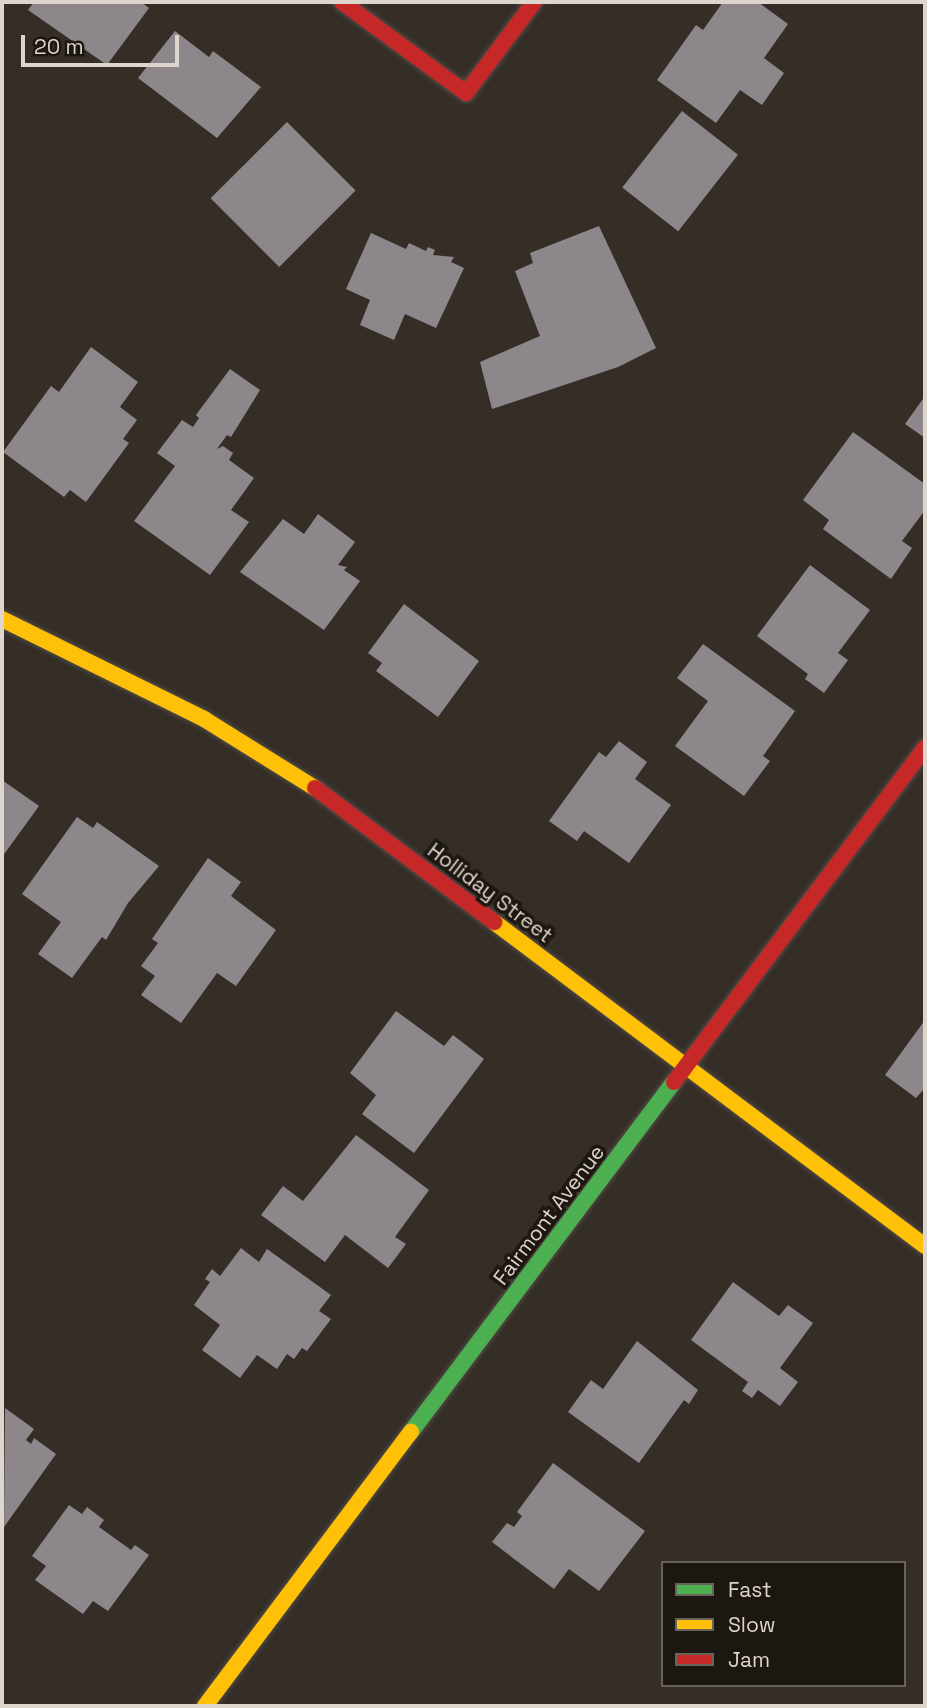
<!DOCTYPE html>
<style>
body{margin:0}
#map{position:relative;width:927px;height:1708px;overflow:hidden;background:#352e27;font-family:"Space Grotesk",sans-serif}
div>[style]{position:absolute}
[style*='--x']{left:calc(var(--x)*1px);top:calc(var(--y)*1px);width:calc(var(--w)*1px);rotate:calc(var(--a)*1deg)}
.building>*{inset:0;background:#8d878c;transform-origin:0 0}
.roads{filter:drop-shadow(0 0 2px #524b46) drop-shadow(0 0 2px #524b46)}
.fast>*{height:16px;margin:-8px;padding:0 8px;transform-origin:8px;border-radius:8px;background:#4caf50}
.slow>*{height:16px;margin:-8px;padding:0 8px;transform-origin:8px;border-radius:8px;background:#ffc107}
.jam>*{height:16px;margin:-8px;padding:0 8px;transform-origin:8px;border-radius:8px;background:#c62828}
span{translate:-50% -50%;white-space:nowrap;text-align:center;line-height:1.15;-webkit-text-stroke:7px #1d1711;paint-order:stroke}
.street-label{font-size:21px;color:#ded5cd}
.frame{position:absolute;inset:0;border:4px solid #ded5cd;pointer-events:none}
.legend{position:absolute;left:661px;top:1561px;width:245px;height:126px;box-sizing:border-box;background:#1d1711;border:2px solid #6a635c;margin:0;padding:9px 12px;list-style:none;font-size:21px;color:#ded5cd}
.legend li{display:flex;align-items:center;gap:14px;height:35px}
.legend b{width:35px;border:2px solid #6a635c}
.scale{position:absolute;left:21px;top:35px;width:158px;height:32px;box-sizing:border-box;border:4px solid #ded5cd;border-top:0;padding-left:9px;font-size:21px;line-height:24px;white-space:nowrap;color:#ded5cd;-webkit-text-stroke:5px #1d1711;paint-order:stroke}
</style>
<div id="map">
<div class="building">
<i style="clip-path:polygon(34px 2px,141px 2px,149px 8px,107px 65px,28px 10px)"></i>
<i style="clip-path:polygon(723px 2px,758px 2px,788px 24px,764px 58px,784px 73px,762px 105px,740px 90px,716px 123px,657px 80px,696px 25px,703px 30px)"></i>
<i style="clip-path:polygon(175px 31px,209px 57px,213px 51px,261px 87px,217px 138px,138px 78px)"></i>
<i style="left:682px;top:111px;width:71px;height:97px;rotate:38deg"></i>
<i style="left:287px;top:122px;width:97px;height:108px;rotate:45deg"></i>
<i style="clip-path:polygon(599px 226px,656px 348px,618px 367px,492px 409px,480px 362px,540px 336px,515px 271px,533px 263px,530px 253px)"></i>
<i style="clip-path:polygon(371px 233px,406px 249px,409px 243px,426px 251px,428px 247px,435px 250px,433px 255px,454px 257px,451px 262px,464px 268px,436px 328px,405px 314px,394px 340px,360px 325px,370px 300px,346px 289px)"></i>
<i style="clip-path:polygon(91px 347px,138px 382px,120px 407px,137px 420px,123px 439px,129px 443px,86px 502px,70px 490px,64px 497px,3px 452px,51px 386px,59px 392px)"></i>
<i style="clip-path:polygon(230px 369px,260px 390px,231px 437px,227px 435px,217px 449px,223px 446px,233px 453px,229px 460px,254px 478px,231px 510px,249px 522px,210px 575px,134px 521px,175px 466px,157px 453px,182px 420px,193px 427px,199px 418px,196px 415px)"></i>
<i style="clip-path:polygon(925px 396px,925px 438px,905px 424px)"></i>
<i style="clip-path:polygon(853px 432px,925px 484px,925px 510px,902px 541px,912px 548px,891px 579px,823px 529px,829px 520px,803px 500px)"></i>
<i style="clip-path:polygon(318px 514px,355px 542px,338px 565px,347px 567px,344px 570px,360px 581px,324px 630px,240px 572px,283px 519px,304px 534px)"></i>
<i style="clip-path:polygon(810px 565px,870px 610px,838px 653px,848px 660px,824px 693px,805px 679px,808px 674px,757px 636px)"></i>
<i style="clip-path:polygon(404px 604px,479px 661px,438px 717px,376px 671px,382px 663px,368px 653px)"></i>
<i style="clip-path:polygon(703px 644px,795px 711px,763px 756px,770px 761px,744px 796px,675px 746px,708px 701px,677px 678px)"></i>
<i style="clip-path:polygon(619px 741px,647px 762px,635px 779px,671px 805px,629px 863px,584px 831px,577px 841px,549px 821px,599px 752px,606px 757px)"></i>
<i style="clip-path:polygon(2px 780px,39px 806px,2px 857px)"></i>
<i style="clip-path:polygon(77px 817px,93px 828px,97px 822px,159px 866px,128px 903px,106px 940px,102px 937px,72px 978px,38px 954px,61px 922px,22px 894px)"></i>
<i style="clip-path:polygon(208px 858px,241px 882px,231px 896px,276px 930px,236px 986px,217px 973px,181px 1023px,141px 995px,155px 976px,141px 966px,158px 943px,152px 939px)"></i>
<i style="clip-path:polygon(396px 1011px,444px 1046px,453px 1035px,484px 1059px,414px 1153px,362px 1114px,376px 1095px,350px 1073px)"></i>
<i style="clip-path:polygon(925px 1020px,925px 1088px,916px 1098px,885px 1075px)"></i>
<i style="clip-path:polygon(356px 1135px,429px 1190px,395px 1237px,406px 1244px,388px 1268px,345px 1235px,325px 1262px,261px 1215px,283px 1186px,303px 1201px)"></i>
<i style="clip-path:polygon(241px 1248px,259px 1262px,267px 1249px,331px 1295px,319px 1311px,331px 1319px,307px 1351px,302px 1348px,294px 1359px,287px 1354px,277px 1369px,257px 1355px,240px 1378px,202px 1350px,220px 1325px,194px 1305px,210px 1282px,205px 1279px,212px 1269px,220px 1276px)"></i>
<i style="clip-path:polygon(733px 1282px,779px 1316px,788px 1305px,813px 1323px,780px 1368px,798px 1382px,780px 1406px,758px 1390px,752px 1398px,742px 1391px,748px 1382px,691px 1340px)"></i>
<i style="clip-path:polygon(637px 1341px,698px 1390px,689px 1404px,684px 1400px,639px 1463px,568px 1412px,591px 1380px,603px 1389px)"></i>
<i style="clip-path:polygon(5px 1408px,34px 1429px,26px 1440px,31px 1444px,34px 1438px,56px 1454px,4px 1527px)"></i>
<i style="clip-path:polygon(553px 1463px,645px 1531px,599px 1591px,569px 1569px,554px 1589px,492px 1542px,507px 1523px,514px 1527px,522px 1516px,517px 1512px)"></i>
<i style="clip-path:polygon(69px 1505px,82px 1514px,87px 1507px,104px 1520px,99px 1527px,131px 1550px,135px 1545px,149px 1555px,108px 1611px,93px 1601px,83px 1614px,35px 1580px,46px 1566px,32px 1556px)"></i>
</div>
<div class="roads">
<div class="fast">
<i style="--x:411;--y:1432;--w:438;--a:-53.1"></i>
</div>
<div class="slow">
<i style="--x:2;--y:619;--w:225;--a:26.3"></i>
<i style="--x:204;--y:719;--w:131;--a:31.9"></i>
<i style="--x:494;--y:922;--w:539;--a:36.93"></i>
<i style="--x:205;--y:1706;--w:343;--a:-53.1"></i>
</div>
<div class="jam">
<i style="--x:342;--y:2;--w:154;--a:36.3"></i>
<i style="--x:466;--y:93;--w:114;--a:-53.2"></i>
<i style="--x:315;--y:788;--w:224;--a:36.8"></i>
<i style="--x:674;--y:1082;--w:418;--a:-53.1"></i>
</div>
</div>
<div class="street-label">
<span style="left:490px;top:893px;rotate:37deg">Holliday Street</span>
<span style="left:549px;top:1215px;rotate:-53deg">Fairmont Avenue</span>
</div>
<div class="frame"></div>
<ul class="legend">
<li><b style="height:9px;background:#4caf50"></b>Fast</li>
<li><b style="height:9px;background:#ffc107"></b>Slow</li>
<li><b style="height:9px;background:#c62828"></b>Jam</li>
</ul>
<div class="scale">20 m</div>
</div>
